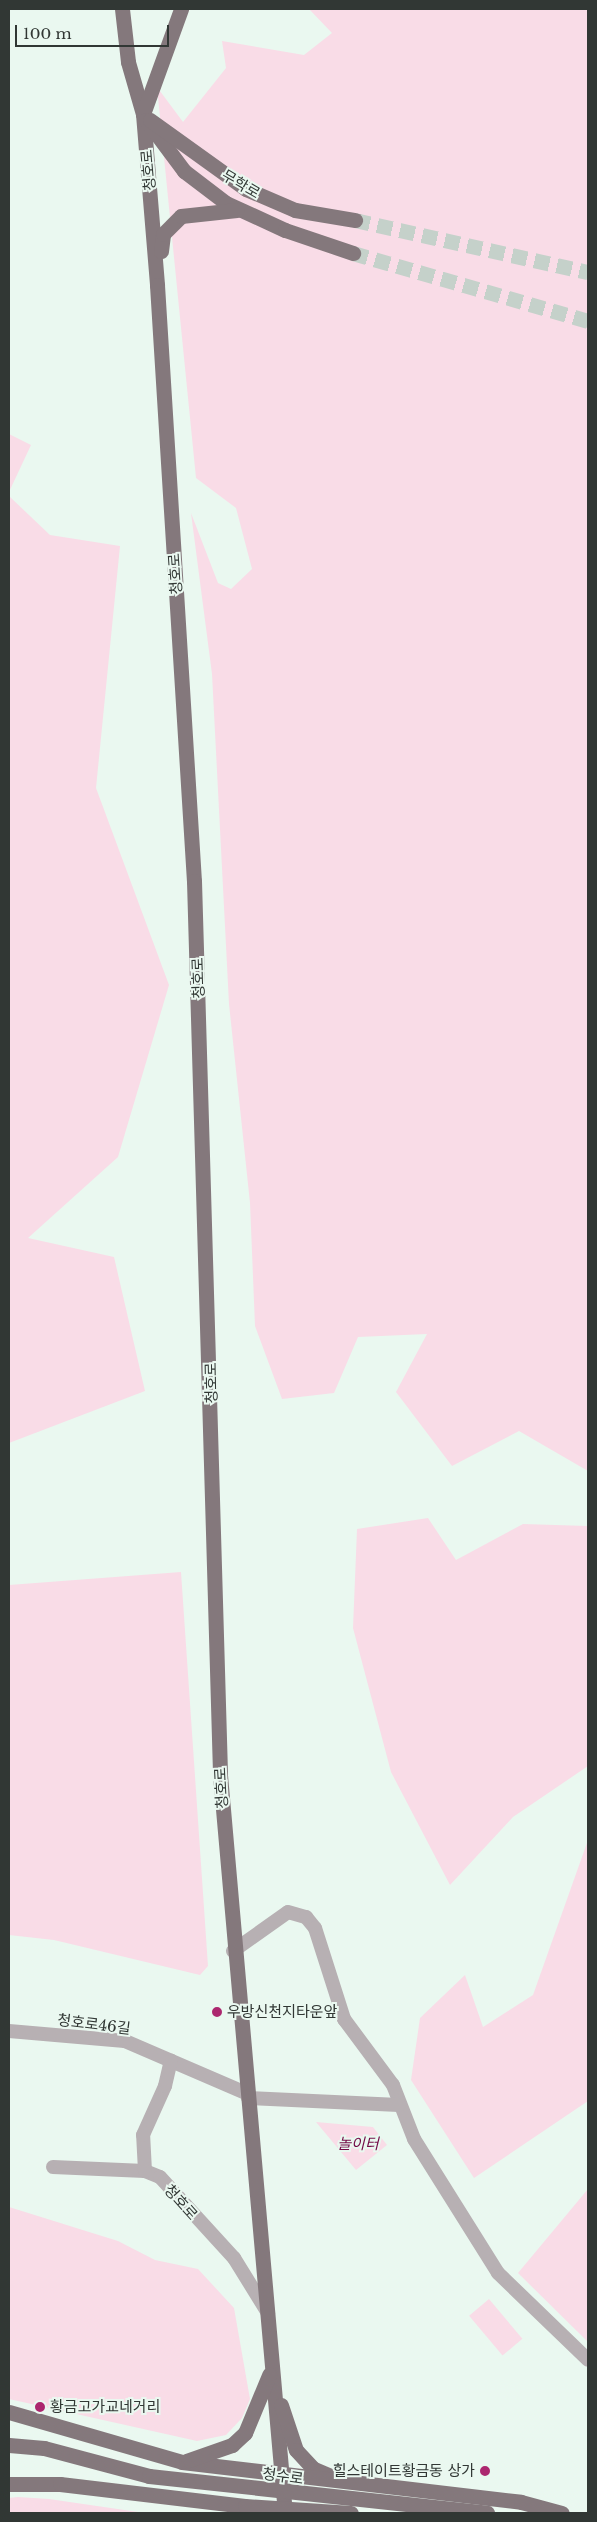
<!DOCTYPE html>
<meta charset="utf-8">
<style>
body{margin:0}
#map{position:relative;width:597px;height:2522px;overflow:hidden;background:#eaf8f0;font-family:"Libre Baskerville","Noto Sans KR",serif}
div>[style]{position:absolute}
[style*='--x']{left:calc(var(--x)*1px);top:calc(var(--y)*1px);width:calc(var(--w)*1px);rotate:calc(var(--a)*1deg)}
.green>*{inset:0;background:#f9dce7;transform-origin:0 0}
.major-tunnel>*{height:15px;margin-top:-7.5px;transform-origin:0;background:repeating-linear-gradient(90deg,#c5d1ca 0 15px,transparent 0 23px)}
.minor>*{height:14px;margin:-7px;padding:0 7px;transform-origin:7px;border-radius:7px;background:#b7b0b3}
.major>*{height:15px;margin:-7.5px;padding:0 7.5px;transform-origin:7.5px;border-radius:7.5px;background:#84787c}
.dots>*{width:14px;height:14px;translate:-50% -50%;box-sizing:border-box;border:2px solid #eaf8f0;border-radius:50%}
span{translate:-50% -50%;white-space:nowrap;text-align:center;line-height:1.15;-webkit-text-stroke:4px #eaf8f0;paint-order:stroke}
.street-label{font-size:15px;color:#313734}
.poi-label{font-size:15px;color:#313734}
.left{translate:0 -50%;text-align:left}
.right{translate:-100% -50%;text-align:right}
.park-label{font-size:15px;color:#730a46;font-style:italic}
.frame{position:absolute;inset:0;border:10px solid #313734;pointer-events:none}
.scale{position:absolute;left:15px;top:25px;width:154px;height:22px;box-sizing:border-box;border:2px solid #313734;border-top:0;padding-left:6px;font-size:15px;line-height:18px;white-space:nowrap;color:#313734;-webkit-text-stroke:4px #eaf8f0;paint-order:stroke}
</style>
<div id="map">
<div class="green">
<i style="clip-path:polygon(309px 9px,588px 9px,588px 1471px,519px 1431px,452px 1466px,396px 1392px,427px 1334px,358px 1337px,334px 1393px,282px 1399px,255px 1326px,250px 1203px,229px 1004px,212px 674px,191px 513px,218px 583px,231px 589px,252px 569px,236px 508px,196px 478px,157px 87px,183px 122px,226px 68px,222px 41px,304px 55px,332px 33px)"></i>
<i style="clip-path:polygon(9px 434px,31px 445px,9px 492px)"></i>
<i style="clip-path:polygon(9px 496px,50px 535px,120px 546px,96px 788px,169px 985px,118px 1157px,28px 1238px,114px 1257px,145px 1391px,9px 1443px)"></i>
<i style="clip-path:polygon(428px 1518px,456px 1560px,523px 1524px,588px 1526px,588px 1766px,513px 1817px,450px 1885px,391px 1772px,353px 1628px,357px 1529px)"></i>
<i style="clip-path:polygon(181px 1572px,208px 1966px,200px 1975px,54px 1940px,9px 1935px,9px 1585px)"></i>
<i style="clip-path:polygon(588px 1840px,588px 2101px,474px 2178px,411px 2080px,420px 2018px,465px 1975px,483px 2027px,533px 1995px)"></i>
<i style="clip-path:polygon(316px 2122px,373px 2127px,387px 2145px,356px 2170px)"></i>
<i style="clip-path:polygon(588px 2189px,588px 2342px,518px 2273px)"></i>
<i style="clip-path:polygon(9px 2207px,118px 2241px,155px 2260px,198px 2269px,234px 2308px,250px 2399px,242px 2418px,226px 2435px,197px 2441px,9px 2399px)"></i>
<i style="left:489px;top:2299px;width:52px;height:26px;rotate:50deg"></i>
<i style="clip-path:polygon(18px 2497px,49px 2499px,145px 2513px,9px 2513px,9px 2498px)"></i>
</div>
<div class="major-tunnel">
<i style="--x:355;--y:220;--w:239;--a:12.6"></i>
<i style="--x:353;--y:253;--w:245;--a:16.1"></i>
</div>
<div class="minor">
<i style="--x:233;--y:1951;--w:67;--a:-35.3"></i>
<i style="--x:288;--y:1912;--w:19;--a:16"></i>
<i style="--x:306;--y:1917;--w:14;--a:51"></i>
<i style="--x:315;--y:1928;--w:96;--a:72.3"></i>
<i style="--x:344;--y:2019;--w:82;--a:53.4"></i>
<i style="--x:393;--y:2085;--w:58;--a:68.7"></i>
<i style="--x:414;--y:2139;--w:158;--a:57.9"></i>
<i style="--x:498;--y:2273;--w:125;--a:44"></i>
<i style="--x:9;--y:2031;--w:116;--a:4.9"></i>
<i style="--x:125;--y:2041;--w:134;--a:23.3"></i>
<i style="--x:248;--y:2098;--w:151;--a:2.7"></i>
<i style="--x:53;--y:2167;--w:92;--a:2.5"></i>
<i style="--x:145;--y:2171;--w:16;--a:22"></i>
<i style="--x:160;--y:2177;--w:110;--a:47.6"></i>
<i style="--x:234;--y:2258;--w:65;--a:58.3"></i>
<i style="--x:145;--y:2171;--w:36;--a:-93"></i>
<i style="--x:143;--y:2135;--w:54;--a:-65.8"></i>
<i style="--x:165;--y:2086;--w:26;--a:-77"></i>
</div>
<div class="major">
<i style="--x:122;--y:9;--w:53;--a:83.5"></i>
<i style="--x:128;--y:62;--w:54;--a:73.9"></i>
<i style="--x:143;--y:114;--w:172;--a:85.3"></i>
<i style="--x:157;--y:285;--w:597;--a:86.45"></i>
<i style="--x:194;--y:881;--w:894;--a:88.33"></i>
<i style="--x:220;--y:1775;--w:741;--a:84.97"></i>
<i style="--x:143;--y:114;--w:112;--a:-70.1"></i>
<i style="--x:146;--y:120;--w:64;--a:53.3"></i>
<i style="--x:184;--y:171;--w:53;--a:37.3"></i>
<i style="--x:226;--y:203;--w:65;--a:24.6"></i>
<i style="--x:285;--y:230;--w:72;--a:18.7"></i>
<i style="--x:150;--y:120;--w:118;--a:35.7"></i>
<i style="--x:246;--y:189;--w:53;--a:23.2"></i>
<i style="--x:295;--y:210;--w:61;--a:9.5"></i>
<i style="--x:161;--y:251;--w:17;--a:-83"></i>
<i style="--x:163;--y:234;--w:25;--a:-45"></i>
<i style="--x:181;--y:216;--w:56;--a:-6.1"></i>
<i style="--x:281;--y:2405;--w:47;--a:71.6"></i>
<i style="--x:296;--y:2450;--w:26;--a:47"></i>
<i style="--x:314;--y:2469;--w:23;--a:23"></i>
<i style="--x:9;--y:2412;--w:180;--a:16.1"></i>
<i style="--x:182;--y:2462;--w:341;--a:6.7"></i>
<i style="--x:521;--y:2502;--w:42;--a:15"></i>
<i style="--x:9;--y:2445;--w:35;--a:5"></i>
<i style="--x:44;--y:2448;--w:109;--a:14.9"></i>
<i style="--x:149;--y:2476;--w:340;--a:6.2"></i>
<i style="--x:186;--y:2461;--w:49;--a:-19.2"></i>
<i style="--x:232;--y:2445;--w:18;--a:-43"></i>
<i style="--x:245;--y:2433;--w:63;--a:-67.5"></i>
<i style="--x:9;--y:2484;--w:51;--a:0"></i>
<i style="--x:60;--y:2484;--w:186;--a:6.8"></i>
<i style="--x:245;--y:2506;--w:106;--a:3.8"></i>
</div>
<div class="dots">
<i style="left:217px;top:2012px;background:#ac276f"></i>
<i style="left:40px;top:2407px;background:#ac276f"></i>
<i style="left:485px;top:2471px;background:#ac276f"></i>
</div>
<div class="street-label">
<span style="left:148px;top:170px;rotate:-95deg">청호로</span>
<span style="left:241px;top:184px;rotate:30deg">무학로</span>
<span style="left:175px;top:574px;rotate:-94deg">청호로</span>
<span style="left:198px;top:978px;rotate:-92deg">청호로</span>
<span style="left:211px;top:1383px;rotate:-91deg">청호로</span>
<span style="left:221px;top:1788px;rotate:-93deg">청호로</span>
<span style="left:94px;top:2024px;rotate:7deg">청호로46길</span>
<span style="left:181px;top:2202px;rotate:48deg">청호로</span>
<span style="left:283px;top:2476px;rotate:8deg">청수로</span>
</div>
<div class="poi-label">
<span class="left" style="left:227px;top:2012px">우방신천지타운앞</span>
<span class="left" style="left:50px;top:2407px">황금고가교네거리</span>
<span class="right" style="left:475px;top:2471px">힐스테이트황금동 상가</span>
</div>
<div class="park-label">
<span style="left:358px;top:2144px">놀이터</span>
</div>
<div class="frame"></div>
<div class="scale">100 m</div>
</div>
